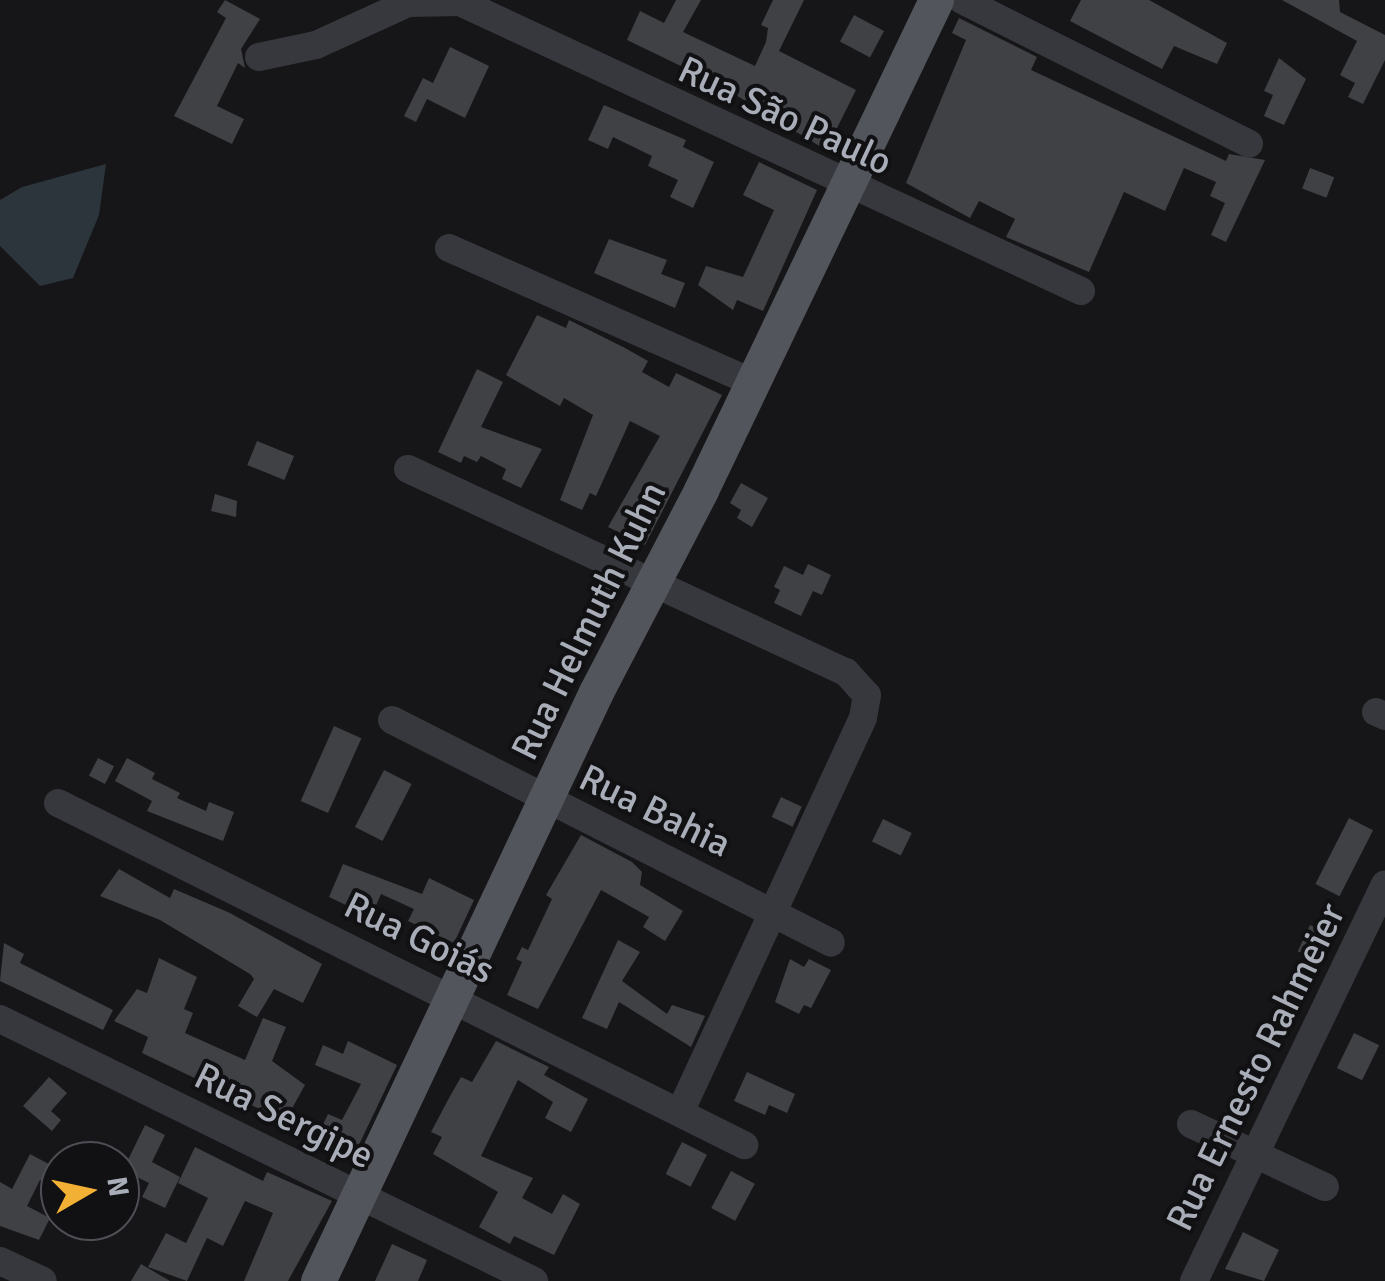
<!DOCTYPE html>
<meta charset="utf-8">
<style>
body{margin:0}
#map{position:relative;width:1385px;height:1281px;overflow:hidden;background:#161618;font-family:Signika,sans-serif}
div>[style]{position:absolute}
[style*='--x']{left:calc(var(--x)*1px);top:calc(var(--y)*1px);width:calc(var(--w)*1px);rotate:calc(var(--a)*1deg)}
.water>*{inset:0;background:#2c353c}
.building>*{inset:0;background:#404145;transform-origin:0 0}
.minor>*{height:28px;margin:-14px;padding:0 14px;transform-origin:14px;border-radius:14px;background:#37383d}
.major>*{height:35px;margin:-17.5px;padding:0 17.5px;transform-origin:17.5px;border-radius:17.5px;background:#53555c}
span{translate:-50% -50%;white-space:nowrap;text-align:center;line-height:1.15;-webkit-text-stroke:8px #111113;paint-order:stroke}
.street-label{font-size:38px;color:#a8adb8}
.north{position:absolute;left:40px;top:1141px;width:100px;height:100px;box-sizing:border-box;background:#111113;border:2px solid #4d4f55;border-radius:50%;rotate:81deg;font-size:28px;font-weight:700;line-height:40px;text-align:center;color:#a8adb8}
.north::after{content:'';display:block;margin:auto;width:35px;height:45px;background:#f2b134;clip-path:polygon(50% 0,100% 100%,50% 72%,0 100%)}
</style>
<div id="map">
<div class="water">
<i style="clip-path:polygon(106px 164px,99px 215px,73px 278px,40px 286px,0 246px,0 200px,22px 187px)"></i>
</div>
<div class="building">
<i style="clip-path:polygon(225px 0,260px 19px,241px 49px,245px 68px,238px 63px,217px 106px,244px 119px,232px 144px,174px 116px,226px 18px,217px 12px)"></i>
<i style="clip-path:polygon(676px 0,701px 0,683px 32px,755px 66px,766px 42px,768px 28px,761px 25px,773px 0,804px 0,779px 51px,856px 90px,826px 150px,716px 83px,627px 40px,640px 11px,664px 23px)"></i>
<i style="clip-path:polygon(1081px 0,1149px 0,1227px 43px,1217px 64px,1174px 46px,1162px 69px,1070px 21px)"></i>
<i style="clip-path:polygon(1282px 0,1339px 0,1340px 12px,1385px 35px,1385px 60px,1363px 104px,1348px 97px,1355px 83px,1340px 75px,1357px 41px)"></i>
<i style="left:854px;top:15px;width:34px;height:30px;rotate:28deg"></i>
<i style="clip-path:polygon(959px 18px,1037px 57px,1031px 70px,1194px 146px,1226px 161px,1229px 154px,1265px 160px,1226px 242px,1211px 235px,1225px 203px,1210px 196px,1216px 182px,1184px 168px,1165px 211px,1124px 192px,1089px 272px,1006px 237px,1015px 219px,979px 201px,970px 218px,906px 183px,966px 40px,952px 33px)"></i>
<i style="clip-path:polygon(450px 47px,489px 66px,465px 118px,427px 99px,416px 122px,404px 116px,423px 78px,433px 83px)"></i>
<i style="clip-path:polygon(1279px 58px,1306px 79px,1284px 125px,1264px 116px,1273px 95px,1264px 91px)"></i>
<i style="clip-path:polygon(604px 105px,686px 140px,683px 147px,714px 162px,693px 208px,670px 197px,678px 180px,648px 166px,652px 156px,613px 137px,608px 149px,588px 140px)"></i>
<i style="clip-path:polygon(759px 162px,817px 190px,763px 311px,737px 300px,733px 310px,698px 285px,706px 266px,743px 277px,774px 210px,743px 195px)"></i>
<i style="left:1310px;top:168px;width:26px;height:22px;rotate:21deg"></i>
<i style="clip-path:polygon(609px 239px,667px 260px,661px 274px,685px 283px,675px 308px,594px 273px)"></i>
<i style="clip-path:polygon(537px 315px,566px 328px,569px 320px,625px 348px,648px 361px,642px 372px,669px 387px,676px 373px,722px 395px,645px 545px,608px 527px,660px 436px,630px 421px,596px 496px,590px 493px,582px 510px,560px 500px,593px 415px,564px 398px,560px 406px,506px 375px)"></i>
<i style="clip-path:polygon(477px 369px,503px 382px,481px 427px,542px 449px,521px 488px,502px 479px,506px 469px,481px 456px,477px 462px,464px 456px,461px 463px,438px 452px)"></i>
<i style="left:257px;top:441px;width:40px;height:26px;rotate:22deg"></i>
<i style="clip-path:polygon(741px 483px,768px 498px,752px 527px,737px 518px,741px 510px,730px 503px)"></i>
<i style="clip-path:polygon(215px 494px,237px 501px,236px 517px,211px 511px)"></i>
<i style="clip-path:polygon(808px 564px,831px 575px,822px 595px,813px 591px,801px 616px,774px 603px,780px 590px,774px 587px,784px 566px,803px 575px)"></i>
<i style="left:605px;top:581px;width:18px;height:25px;rotate:29deg"></i>
<i style="left:334px;top:726px;width:30px;height:82px;rotate:24deg"></i>
<i style="left:98px;top:758px;width:18px;height:20px;rotate:27deg"></i>
<i style="clip-path:polygon(127px 758px,155px 773px,152px 779px,180px 793px,177px 798px,206px 811px,209px 802px,234px 812px,223px 841px,147px 811px,152px 801px,115px 781px)"></i>
<i style="left:384px;top:770px;width:31px;height:64px;rotate:27deg"></i>
<i style="left:781px;top:797px;width:23px;height:22px;rotate:25deg"></i>
<i style="left:1349px;top:818px;width:27px;height:74px;rotate:27deg"></i>
<i style="left:883px;top:819px;width:32px;height:25px;rotate:26deg"></i>
<i style="clip-path:polygon(581px 835px,632px 862px,642px 872px,640px 885px,683px 911px,665px 941px,643px 927px,649px 917px,601px 890px,538px 1009px,507px 995px,522px 962px,516px 959px,522px 947px,528px 950px,552px 899px,546px 895px)"></i>
<i style="clip-path:polygon(343px 864px,422px 894px,429px 878px,474px 900px,454px 943px,408px 921px,414px 909px,381px 894px,371px 917px,329px 897px)"></i>
<i style="clip-path:polygon(119px 869px,170px 898px,174px 889px,230px 913px,322px 964px,303px 1003px,274px 989px,257px 1017px,238px 1006px,254px 979px,250px 974px,160px 920px,100px 896px)"></i>
<i style="left:1310px;top:925px;width:21px;height:29px;rotate:25deg"></i>
<i style="clip-path:polygon(618px 940px,640px 952px,622px 981px,667px 1014px,672px 1005px,705px 1016px,691px 1047px,619px 1002px,607px 1029px,582px 1018px)"></i>
<i style="clip-path:polygon(4px 943px,24px 954px,20px 963px,113px 1010px,103px 1030px,0 981px)"></i>
<i style="clip-path:polygon(159px 958px,197px 977px,184px 1009px,193px 1013px,185px 1033px,245px 1060px,263px 1018px,286px 1027px,272px 1061px,305px 1085px,285px 1121px,142px 1053px,148px 1037px,114px 1021px,137px 989px,147px 993px)"></i>
<i style="clip-path:polygon(790px 959px,804px 967px,809px 959px,831px 970px,811px 1008px,804px 1005px,799px 1014px,775px 1002px)"></i>
<i style="left:1354px;top:1033px;width:28px;height:39px;rotate:26deg"></i>
<i style="clip-path:polygon(348px 1041px,397px 1065px,356px 1151px,319px 1133px,328px 1114px,342px 1120px,361px 1084px,315px 1065px,323px 1045px,343px 1054px)"></i>
<i style="clip-path:polygon(496px 1041px,549px 1067px,544px 1075px,588px 1099px,571px 1132px,545px 1118px,553px 1102px,518px 1080px,481px 1156px,533px 1178px,522px 1198px,552px 1214px,563px 1194px,580px 1204px,554px 1255px,514px 1236px,510px 1244px,479px 1227px,498px 1192px,433px 1154px,442px 1137px,431px 1132px,449px 1098px,461px 1077px,472px 1082px)"></i>
<i style="clip-path:polygon(747px 1072px,795px 1094px,787px 1113px,769px 1105px,765px 1115px,734px 1101px)"></i>
<i style="clip-path:polygon(49px 1077px,67px 1093px,51px 1111px,61px 1120px,52px 1131px,23px 1106px)"></i>
<i style="clip-path:polygon(145px 1125px,165px 1135px,152px 1162px,180px 1177px,165px 1208px,142px 1197px,149px 1183px,123px 1170px)"></i>
<i style="left:682px;top:1142px;width:28px;height:36px;rotate:27deg"></i>
<i style="clip-path:polygon(195px 1147px,263px 1181px,267px 1172px,332px 1201px,288px 1281px,244px 1281px,273px 1213px,245px 1201px,223px 1246px,207px 1238px,187px 1281px,148px 1267px,166px 1233px,186px 1243px,208px 1198px,178px 1183px)"></i>
<i style="clip-path:polygon(30px 1154px,60px 1170px,60px 1191px,40px 1180px,27px 1206px,50px 1218px,39px 1240px,0 1226px,0 1182px,12px 1189px)"></i>
<i style="left:731px;top:1171px;width:27px;height:42px;rotate:28deg"></i>
<i style="clip-path:polygon(1243px 1232px,1279px 1250px,1264px 1281px,1225px 1269px)"></i>
<i style="clip-path:polygon(392px 1244px,427px 1260px,418px 1281px,375px 1281px)"></i>
<i style="clip-path:polygon(141px 1264px,170px 1281px,131px 1281px)"></i>
</div>
<div class="minor">
<i style="--x:962;--y:0;--w:321;--a:26.6"></i>
<i style="--x:259;--y:57;--w:58;--a:-11.9"></i>
<i style="--x:316;--y:45;--w:101;--a:-24.5"></i>
<i style="--x:408;--y:3;--w:52;--a:-1.1"></i>
<i style="--x:460;--y:2;--w:685;--a:24.96"></i>
<i style="--x:449;--y:248;--w:334;--a:23.9"></i>
<i style="--x:408;--y:469;--w:483;--a:24.9"></i>
<i style="--x:846;--y:672;--w:31;--a:48"></i>
<i style="--x:867;--y:695;--w:23;--a:100"></i>
<i style="--x:863;--y:718;--w:434;--a:114.9"></i>
<i style="--x:1376;--y:712;--w:10;--a:24"></i>
<i style="--x:392;--y:720;--w:492;--a:26.9"></i>
<i style="--x:58;--y:803;--w:767;--a:26.5"></i>
<i style="--x:0;--y:1019;--w:595;--a:26.13"></i>
<i style="--x:1191;--y:1124;--w:148;--a:25.2"></i>
<i style="--x:0;--y:1261;--w:47;--a:24.9"></i>
<i style="--x:1194;--y:1281;--w:440;--a:-64.3"></i>
</div>
<div class="major">
<i style="--x:318;--y:1281;--w:651;--a:-64.73"></i>
<i style="--x:596;--y:692;--w:228;--a:-62.5"></i>
<i style="--x:701;--y:490;--w:543;--a:-64.38"></i>
</div>
<div class="street-label">
<span style="left:785px;top:116px;rotate:25deg">Rua São Paulo</span>
<span style="left:589px;top:621px;rotate:-64deg">Rua Helmuth Kuhn</span>
<span style="left:655px;top:811px;rotate:26deg">Rua Bahia</span>
<span style="left:419px;top:938px;rotate:26deg">Rua Goiás</span>
<span style="left:1256px;top:1067px;rotate:-64deg">Rua Ernesto Rahmeier</span>
<span style="left:284px;top:1116px;rotate:26deg">Rua Sergipe</span>
</div>
<div class="north">N</div>
</div>
